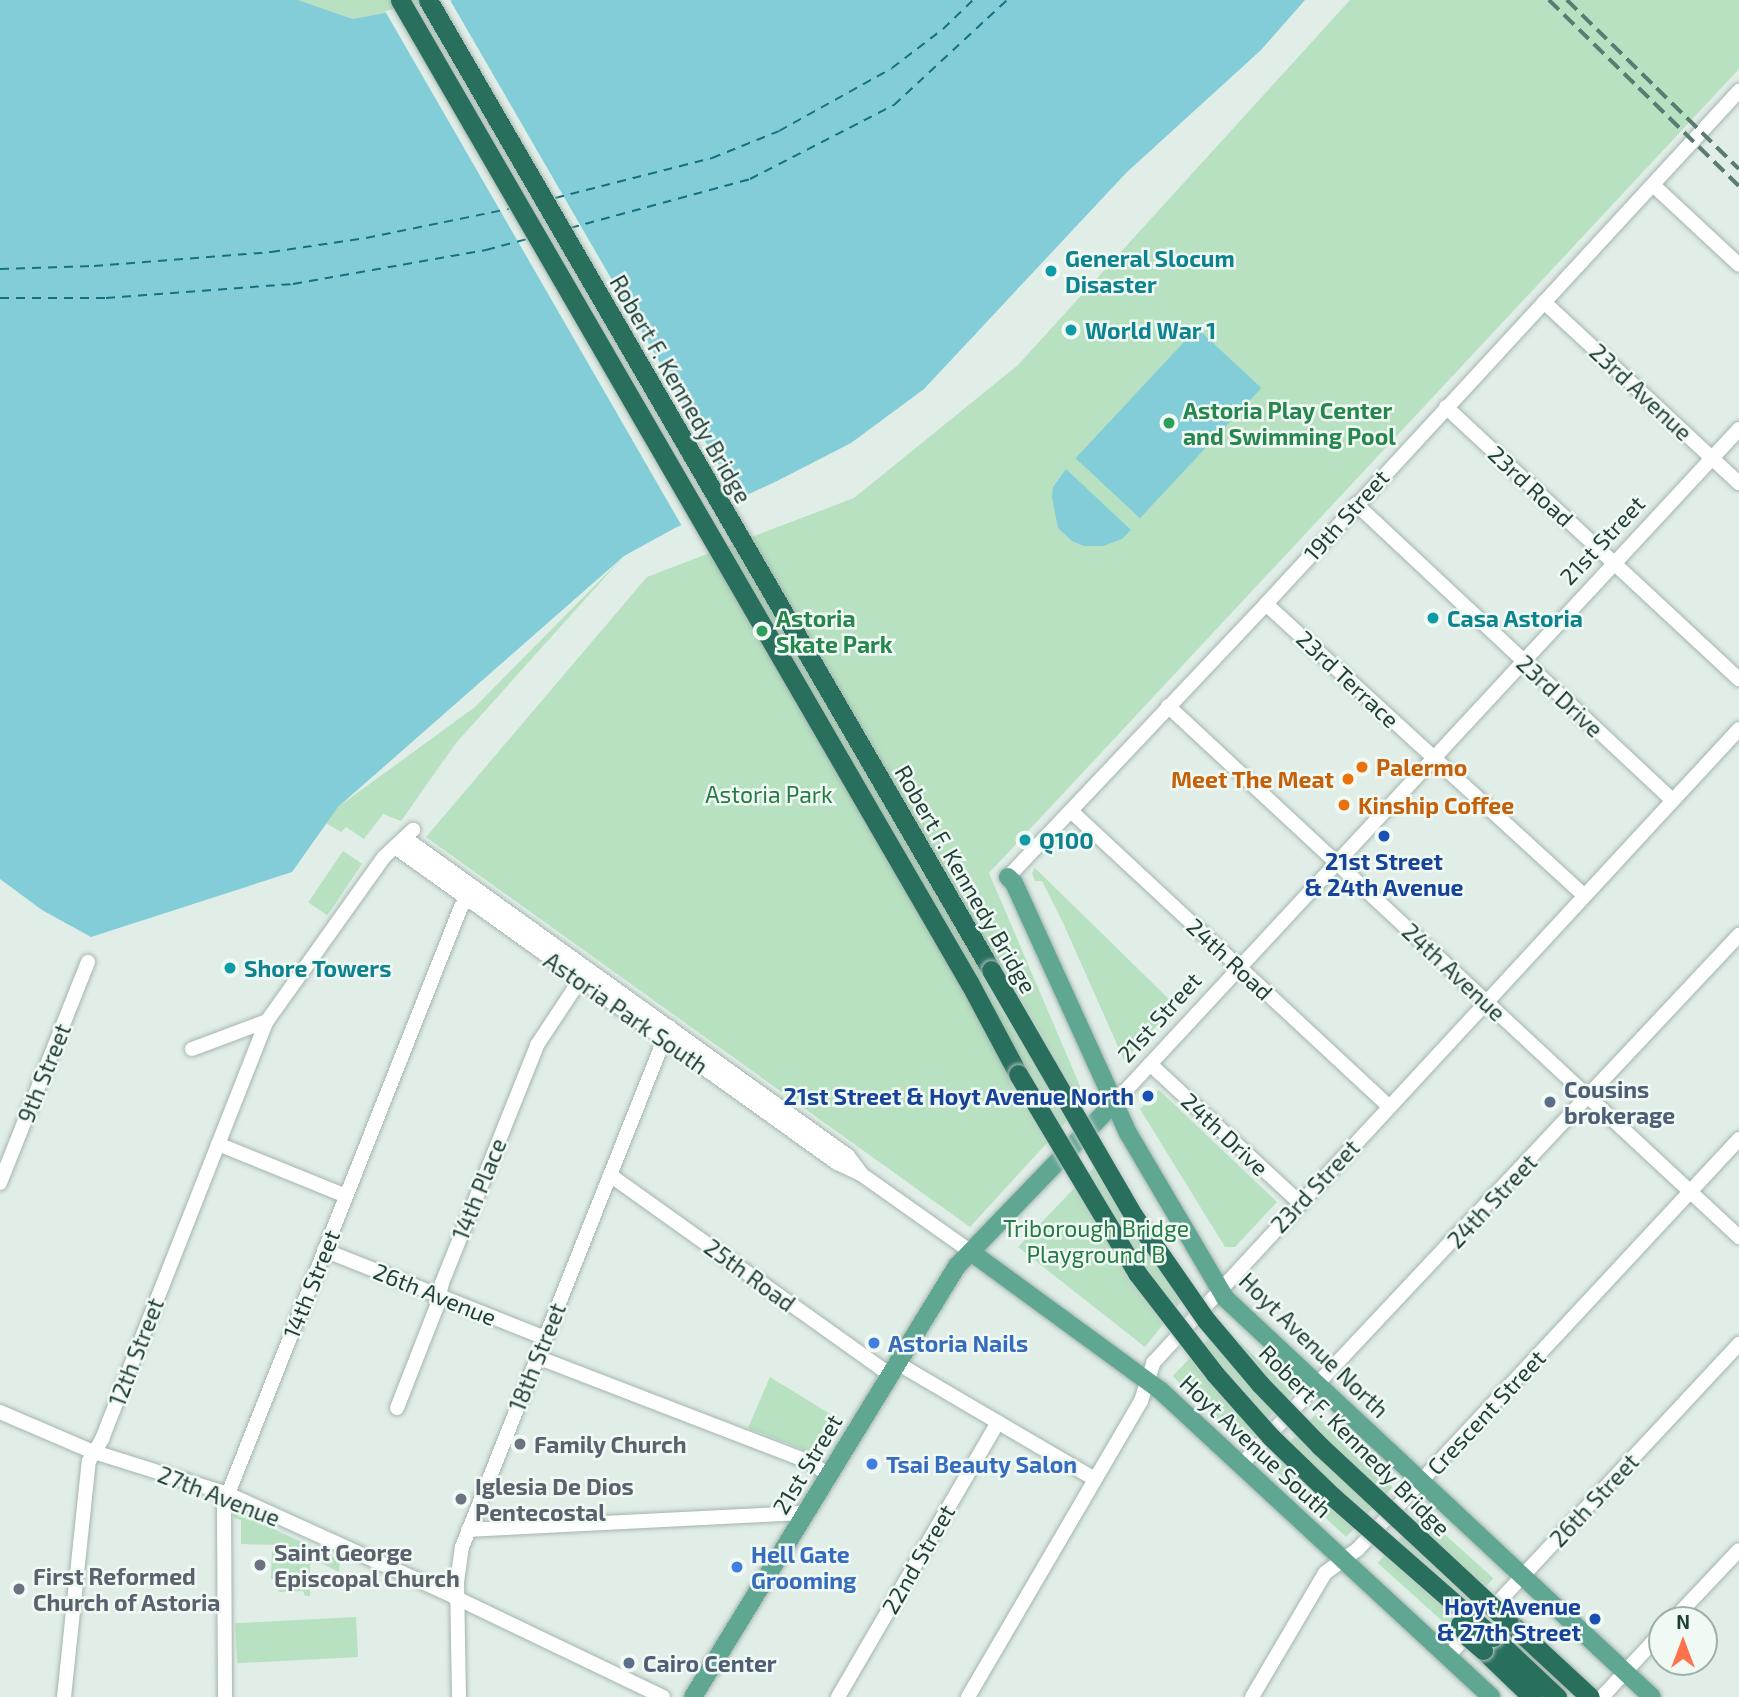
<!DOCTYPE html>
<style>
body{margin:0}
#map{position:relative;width:1739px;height:1697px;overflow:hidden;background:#e1ede7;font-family:"Exo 2",sans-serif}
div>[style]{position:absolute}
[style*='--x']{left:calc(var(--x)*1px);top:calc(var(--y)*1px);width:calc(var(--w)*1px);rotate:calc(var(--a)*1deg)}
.green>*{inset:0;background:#b7e1c1;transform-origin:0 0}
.water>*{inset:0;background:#82cdd8;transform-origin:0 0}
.pier>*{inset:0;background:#e1ede7}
.ferry>*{height:2px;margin-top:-1px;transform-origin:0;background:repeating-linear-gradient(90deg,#137282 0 9px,transparent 0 16px)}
.roads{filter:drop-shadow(0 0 2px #a3b5ae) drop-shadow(0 0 2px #a3b5ae)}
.minor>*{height:14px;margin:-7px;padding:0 7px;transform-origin:7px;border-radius:7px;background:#fff}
.major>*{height:18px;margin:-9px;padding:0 9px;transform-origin:9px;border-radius:9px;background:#60a793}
.highway>*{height:19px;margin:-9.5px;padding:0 9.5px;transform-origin:9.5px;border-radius:9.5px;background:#286f5e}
.rail>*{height:3.5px;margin-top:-1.75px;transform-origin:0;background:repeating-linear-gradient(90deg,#597b71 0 14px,transparent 0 21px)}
.bridges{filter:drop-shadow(0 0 2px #c0c9c7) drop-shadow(0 0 2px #c0c9c7)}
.highway-bridge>*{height:19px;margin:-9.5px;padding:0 9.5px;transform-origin:9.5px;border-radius:9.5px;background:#286f5e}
.dots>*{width:19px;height:19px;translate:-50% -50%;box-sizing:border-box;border:4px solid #f1f9f5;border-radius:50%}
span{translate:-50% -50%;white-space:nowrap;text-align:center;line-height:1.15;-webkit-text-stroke:5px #f1f9f5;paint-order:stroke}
.culture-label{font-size:23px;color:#0d838f;font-weight:700}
.left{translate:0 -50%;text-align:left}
.street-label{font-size:23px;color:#1f3f36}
.leisure-label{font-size:23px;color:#27864d;font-weight:700}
.food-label{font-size:23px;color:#c56008;font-weight:700}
.right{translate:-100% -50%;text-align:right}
.park-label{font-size:23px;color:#257b44}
.transit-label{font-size:23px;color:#164399;font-weight:700}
.service-label{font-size:23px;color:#4e5e75;font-weight:700}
.shop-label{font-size:23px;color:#366cbe;font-weight:700}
.worship-label{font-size:23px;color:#5b616d;font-weight:700}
.north{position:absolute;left:1648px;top:1606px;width:70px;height:70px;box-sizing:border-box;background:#f1f9f5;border:2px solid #9dafa9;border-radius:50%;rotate:0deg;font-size:19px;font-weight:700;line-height:28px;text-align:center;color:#1f3f36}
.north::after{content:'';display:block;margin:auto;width:24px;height:32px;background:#ff734c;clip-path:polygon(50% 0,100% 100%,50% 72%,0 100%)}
</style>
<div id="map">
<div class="green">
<i style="clip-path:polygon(298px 0,453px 0,353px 19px)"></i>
<i style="clip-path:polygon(1350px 0,1739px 0,1739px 69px,989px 873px,1086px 1100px,970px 1227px,426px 837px,647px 577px,854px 498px,1018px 365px)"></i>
<i style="clip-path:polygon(624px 556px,456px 743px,401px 821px,383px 814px,364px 839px,346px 827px,341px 832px,326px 823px,338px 807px,475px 707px)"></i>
<i style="left:343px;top:851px;width:23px;height:62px;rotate:34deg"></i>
<i style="clip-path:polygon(1035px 868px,1176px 1006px,1124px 1060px,1064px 925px,1042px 881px,1035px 881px,1032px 873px)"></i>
<i style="clip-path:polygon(1159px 1090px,1277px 1202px,1235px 1247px,1225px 1247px,1140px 1109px)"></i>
<i style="clip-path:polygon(1106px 1155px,1187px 1294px,1145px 1347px,1018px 1247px)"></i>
<i style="left:1222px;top:1325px;width:98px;height:71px;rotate:44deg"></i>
<i style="clip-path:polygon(770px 1377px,835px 1417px,812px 1453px,748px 1428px)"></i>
<i style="left:1315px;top:1415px;width:106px;height:68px;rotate:43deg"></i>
<i style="clip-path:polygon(233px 1510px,340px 1560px,339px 1572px,323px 1564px,310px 1564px,310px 1596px,305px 1596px,303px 1591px,280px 1592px,277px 1589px,277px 1579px,271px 1579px,272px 1550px,275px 1550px,276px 1545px,241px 1544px,241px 1520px,234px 1518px)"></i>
<i style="left:1422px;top:1514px;width:96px;height:66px;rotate:42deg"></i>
<i style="left:356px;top:1617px;width:40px;height:121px;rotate:87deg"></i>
</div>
<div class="water">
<i style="clip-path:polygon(0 0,298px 0,353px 19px,453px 0,1305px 0,1261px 50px,1126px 173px,924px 389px,851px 443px,777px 481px,675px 528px,624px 556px,338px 807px,292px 872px,91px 937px,42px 910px,0 879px)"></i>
<i style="left:1197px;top:328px;width:88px;height:178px;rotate:43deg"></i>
<i style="clip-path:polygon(1066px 469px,1131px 530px,1122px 539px,1103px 546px,1084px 546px,1072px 541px,1058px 528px,1052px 497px,1053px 487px)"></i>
</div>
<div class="pier">
<i style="clip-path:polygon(437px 0,450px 0,741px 503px,683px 528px,385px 11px)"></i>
</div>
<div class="ferry">
<i style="--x:555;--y:198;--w:162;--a:-14.3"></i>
<i style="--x:712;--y:158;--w:72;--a:-21.9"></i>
<i style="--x:779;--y:131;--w:129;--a:-29.1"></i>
<i style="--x:892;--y:68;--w:64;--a:-37.4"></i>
<i style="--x:943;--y:29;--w:42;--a:-44"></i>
<i style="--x:570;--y:228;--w:187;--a:-15.2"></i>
<i style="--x:750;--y:179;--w:162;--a:-27.2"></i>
<i style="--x:894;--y:105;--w:154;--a:-42.9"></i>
<i style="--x:0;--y:269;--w:94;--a:-1.8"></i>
<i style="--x:94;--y:266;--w:178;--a:-4.5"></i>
<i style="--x:271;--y:252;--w:96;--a:-8.4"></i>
<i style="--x:366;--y:238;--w:146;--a:-11.5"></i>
<i style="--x:0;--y:298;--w:106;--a:0"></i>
<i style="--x:106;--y:298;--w:188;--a:-4.3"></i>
<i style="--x:293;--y:284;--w:196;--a:-10"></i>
<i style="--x:486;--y:250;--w:42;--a:-15"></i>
</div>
<div class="roads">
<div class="minor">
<i style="--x:1653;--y:185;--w:117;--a:42.9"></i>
<i style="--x:1544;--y:302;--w:266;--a:42.9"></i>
<i style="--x:1446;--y:407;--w:400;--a:42.9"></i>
<i style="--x:1356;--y:504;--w:434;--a:43.1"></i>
<i style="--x:1266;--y:604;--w:432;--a:42.5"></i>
<i style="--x:1168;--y:706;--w:780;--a:42.92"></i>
<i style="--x:1071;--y:811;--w:434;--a:42.9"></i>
<i style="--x:405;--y:838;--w:545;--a:35.67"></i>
<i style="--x:848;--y:1156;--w:20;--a:53"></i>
<i style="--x:395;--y:847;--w:543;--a:35.56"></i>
<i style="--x:837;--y:1163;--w:26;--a:25"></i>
<i style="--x:861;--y:1174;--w:135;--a:35.3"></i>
<i style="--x:1008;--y:877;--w:376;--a:-46.6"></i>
<i style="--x:1266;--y:604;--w:698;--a:-47.32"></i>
<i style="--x:192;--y:1049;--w:80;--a:-20.5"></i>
<i style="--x:267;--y:1021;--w:201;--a:-54.5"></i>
<i style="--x:384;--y:857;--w:40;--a:-43"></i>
<i style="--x:1150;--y:1064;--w:205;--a:42.8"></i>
<i style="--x:1115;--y:1102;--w:918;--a:-47.16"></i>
<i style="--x:218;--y:1144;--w:138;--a:22.1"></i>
<i style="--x:610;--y:1175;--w:344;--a:35.5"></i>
<i style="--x:0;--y:1183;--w:238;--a:-68.3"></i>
<i style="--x:324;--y:1250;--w:238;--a:21.7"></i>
<i style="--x:537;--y:1357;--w:294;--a:21.1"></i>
<i style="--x:811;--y:1463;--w:22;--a:34"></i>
<i style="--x:897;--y:1363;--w:229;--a:30.4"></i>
<i style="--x:397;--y:1408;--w:110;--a:-68.6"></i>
<i style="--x:437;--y:1306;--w:24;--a:-78"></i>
<i style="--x:442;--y:1283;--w:256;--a:-68.2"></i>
<i style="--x:537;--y:1045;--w:78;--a:-56.5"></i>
<i style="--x:0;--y:1412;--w:99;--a:23.2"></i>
<i style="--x:91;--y:1451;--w:144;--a:17.4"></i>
<i style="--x:228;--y:1494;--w:235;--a:24.4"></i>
<i style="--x:442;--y:1591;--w:245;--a:25.6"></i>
<i style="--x:1242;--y:1464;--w:726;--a:-46.79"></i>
<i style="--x:468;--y:1530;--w:337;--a:-2.9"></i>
<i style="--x:1673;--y:1620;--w:96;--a:-46.7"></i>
<i style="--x:1448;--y:1656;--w:427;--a:-47"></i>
<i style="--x:64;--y:1697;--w:237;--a:-84"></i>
<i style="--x:89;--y:1461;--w:26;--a:-59"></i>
<i style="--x:102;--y:1439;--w:449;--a:-68.5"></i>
<i style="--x:225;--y:1697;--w:193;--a:-90.3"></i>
<i style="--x:224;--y:1504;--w:642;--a:-68.35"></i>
<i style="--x:461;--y:907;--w:23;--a:-50"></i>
<i style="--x:459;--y:1697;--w:115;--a:-91"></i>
<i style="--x:457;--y:1582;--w:35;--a:-82"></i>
<i style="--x:462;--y:1547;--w:560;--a:-68.29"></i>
<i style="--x:838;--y:1697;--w:318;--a:-59.8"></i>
<i style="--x:968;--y:1697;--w:343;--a:-59.7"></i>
<i style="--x:1141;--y:1401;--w:40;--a:-72"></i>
<i style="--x:1153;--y:1363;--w:863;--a:-47.25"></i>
<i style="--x:1252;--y:1697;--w:144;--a:-59.5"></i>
<i style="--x:1325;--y:1573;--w:39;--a:-36"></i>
<i style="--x:1357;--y:1550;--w:561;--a:-47.09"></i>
<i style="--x:1602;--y:1697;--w:88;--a:-47.3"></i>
</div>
<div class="major">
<i style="--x:1008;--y:877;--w:8;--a:45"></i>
<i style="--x:1014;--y:883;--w:275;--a:65.5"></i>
<i style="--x:1128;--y:1133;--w:191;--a:59.5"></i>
<i style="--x:1225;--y:1298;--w:584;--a:43.06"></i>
<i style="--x:971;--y:1252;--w:235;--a:36.2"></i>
<i style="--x:1161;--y:1391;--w:450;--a:42.8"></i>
<i style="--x:693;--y:1697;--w:505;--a:-58.51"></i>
<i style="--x:957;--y:1266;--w:228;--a:-46.1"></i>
</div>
<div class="highway">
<i style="--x:400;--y:0;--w:1137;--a:59.92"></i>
<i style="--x:970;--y:984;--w:102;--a:61.9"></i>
<i style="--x:428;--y:0;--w:1122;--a:59.87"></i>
<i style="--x:1509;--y:1622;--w:110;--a:42.8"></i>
<i style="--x:1493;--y:1637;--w:88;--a:43.2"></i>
<i style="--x:1483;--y:1650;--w:68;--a:43.8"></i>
</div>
</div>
<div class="rail">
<i style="--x:1549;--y:0;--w:266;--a:44.4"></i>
<i style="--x:1567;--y:0;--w:241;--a:44.5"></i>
</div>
<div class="bridges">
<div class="highway-bridge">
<i style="--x:991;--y:970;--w:283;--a:59.9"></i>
<i style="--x:1133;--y:1215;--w:128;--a:55.2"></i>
<i style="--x:1206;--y:1320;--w:84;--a:49.8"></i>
<i style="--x:1260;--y:1384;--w:86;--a:45.9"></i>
<i style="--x:1320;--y:1446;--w:258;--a:43"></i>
<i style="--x:1018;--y:1074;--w:232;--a:59.1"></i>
<i style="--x:1137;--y:1273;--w:128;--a:52.3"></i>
<i style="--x:1215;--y:1374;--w:84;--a:48.4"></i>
<i style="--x:1271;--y:1437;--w:85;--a:44"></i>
<i style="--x:1332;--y:1496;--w:214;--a:41.2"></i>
<i style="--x:1460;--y:1624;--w:15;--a:58"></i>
<i style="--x:1468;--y:1637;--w:20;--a:41"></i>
</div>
</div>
<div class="dots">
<i style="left:1051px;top:271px;background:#0f9aa8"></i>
<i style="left:1071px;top:330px;background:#0f9aa8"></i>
<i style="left:1169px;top:423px;background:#2e9e5b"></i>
<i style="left:1433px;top:618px;background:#0f9aa8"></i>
<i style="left:762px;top:631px;background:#2e9e5b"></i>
<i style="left:1362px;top:767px;background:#e8710a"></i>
<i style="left:1348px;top:779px;background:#e8710a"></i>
<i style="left:1344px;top:805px;background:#e8710a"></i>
<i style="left:1384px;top:836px;background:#1a4fb4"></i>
<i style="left:1025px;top:840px;background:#0f9aa8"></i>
<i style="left:230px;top:968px;background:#0f9aa8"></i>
<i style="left:1148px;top:1096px;background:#1a4fb4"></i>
<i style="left:1550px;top:1102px;background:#5c6f8a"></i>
<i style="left:874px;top:1343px;background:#3f7fe0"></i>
<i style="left:520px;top:1444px;background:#6b7280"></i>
<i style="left:872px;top:1464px;background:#3f7fe0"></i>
<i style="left:461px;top:1499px;background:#6b7280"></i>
<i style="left:260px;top:1565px;background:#6b7280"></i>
<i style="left:737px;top:1567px;background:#3f7fe0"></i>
<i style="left:19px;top:1589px;background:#6b7280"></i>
<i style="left:1595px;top:1619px;background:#1a4fb4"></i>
<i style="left:629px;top:1663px;background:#5c6f8a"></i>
</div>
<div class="culture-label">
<span class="left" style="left:1065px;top:271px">General Slocum<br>Disaster</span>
<span class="left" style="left:1085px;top:330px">World War 1</span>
<span class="left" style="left:1447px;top:618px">Casa Astoria</span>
<span class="left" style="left:1039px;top:840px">Q100</span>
<span class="left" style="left:244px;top:968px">Shore Towers</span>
</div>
<div class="street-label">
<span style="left:681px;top:389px;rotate:60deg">Robert F. Kennedy Bridge</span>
<span style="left:1641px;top:392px;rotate:43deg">23rd Avenue</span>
<span style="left:1531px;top:486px;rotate:43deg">23rd Road</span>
<span style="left:1346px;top:515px;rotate:-48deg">19th Street</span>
<span style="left:1602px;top:540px;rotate:-47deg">21st Street</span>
<span style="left:1348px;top:679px;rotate:43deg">23rd Terrace</span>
<span style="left:1560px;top:696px;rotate:43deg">23rd Drive</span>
<span style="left:966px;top:879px;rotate:60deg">Robert F. Kennedy Bridge</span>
<span style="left:1230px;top:959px;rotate:43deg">24th Road</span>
<span style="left:1454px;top:972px;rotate:43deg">24th Avenue</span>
<span style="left:626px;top:1013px;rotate:35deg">Astoria Park South</span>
<span style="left:1159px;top:1017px;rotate:-48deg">21st Street</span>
<span style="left:44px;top:1073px;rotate:-68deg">9th Street</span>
<span style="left:1225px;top:1134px;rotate:43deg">24th Drive</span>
<span style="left:1315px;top:1186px;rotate:-47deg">23rd Street</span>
<span style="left:479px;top:1189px;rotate:-68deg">14th Place</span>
<span style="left:1492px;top:1201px;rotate:-47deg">24th Street</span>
<span style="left:750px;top:1275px;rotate:36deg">25th Road</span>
<span style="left:311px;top:1284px;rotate:-68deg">14th Street</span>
<span style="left:435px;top:1294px;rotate:22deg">26th Avenue</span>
<span style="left:1314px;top:1345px;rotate:44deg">Hoyt Avenue North</span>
<span style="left:136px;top:1352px;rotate:-69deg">12th Street</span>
<span style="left:537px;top:1357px;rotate:-68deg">18th Street</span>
<span style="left:1486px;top:1412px;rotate:-47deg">Crescent Street</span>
<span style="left:1355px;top:1440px;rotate:45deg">Robert F. Kennedy Bridge</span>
<span style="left:1256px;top:1446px;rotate:43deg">Hoyt Avenue South</span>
<span style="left:807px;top:1464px;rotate:-59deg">21st Street</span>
<span style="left:219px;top:1496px;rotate:21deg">27th Avenue</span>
<span style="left:1594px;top:1500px;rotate:-47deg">26th Street</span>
<span style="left:918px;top:1559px;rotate:-60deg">22nd Street</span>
</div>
<div class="leisure-label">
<span class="left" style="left:1183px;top:423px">Astoria Play Center<br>and Swimming Pool</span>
<span class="left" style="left:776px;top:631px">Astoria<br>Skate Park</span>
</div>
<div class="food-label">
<span class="left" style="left:1376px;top:767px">Palermo</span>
<span class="right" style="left:1334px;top:779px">Meet The Meat</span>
<span class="left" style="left:1358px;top:805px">Kinship Coffee</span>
</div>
<div class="park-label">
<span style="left:769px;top:794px">Astoria Park</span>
<span style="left:1096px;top:1241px">Triborough Bridge<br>Playground B</span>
</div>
<div class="transit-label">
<span style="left:1384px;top:874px">21st Street<br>&amp; 24th Avenue</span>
<span class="right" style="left:1134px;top:1096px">21st Street &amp; Hoyt Avenue North</span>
<span class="right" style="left:1581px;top:1619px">Hoyt Avenue<br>&amp; 27th Street</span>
</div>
<div class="service-label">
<span class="left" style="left:1564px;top:1102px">Cousins<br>brokerage</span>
<span class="left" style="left:643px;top:1663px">Cairo Center</span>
</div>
<div class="shop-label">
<span class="left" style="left:888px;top:1343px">Astoria Nails</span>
<span class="left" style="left:886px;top:1464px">Tsai Beauty Salon</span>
<span class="left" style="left:751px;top:1567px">Hell Gate<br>Grooming</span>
</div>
<div class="worship-label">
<span class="left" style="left:534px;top:1444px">Family Church</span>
<span class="left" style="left:475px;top:1499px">Iglesia De Dios<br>Pentecostal</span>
<span class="left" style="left:274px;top:1565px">Saint George<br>Episcopal Church</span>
<span class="left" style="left:33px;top:1589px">First Reformed<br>Church of Astoria</span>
</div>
<div class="north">N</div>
</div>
